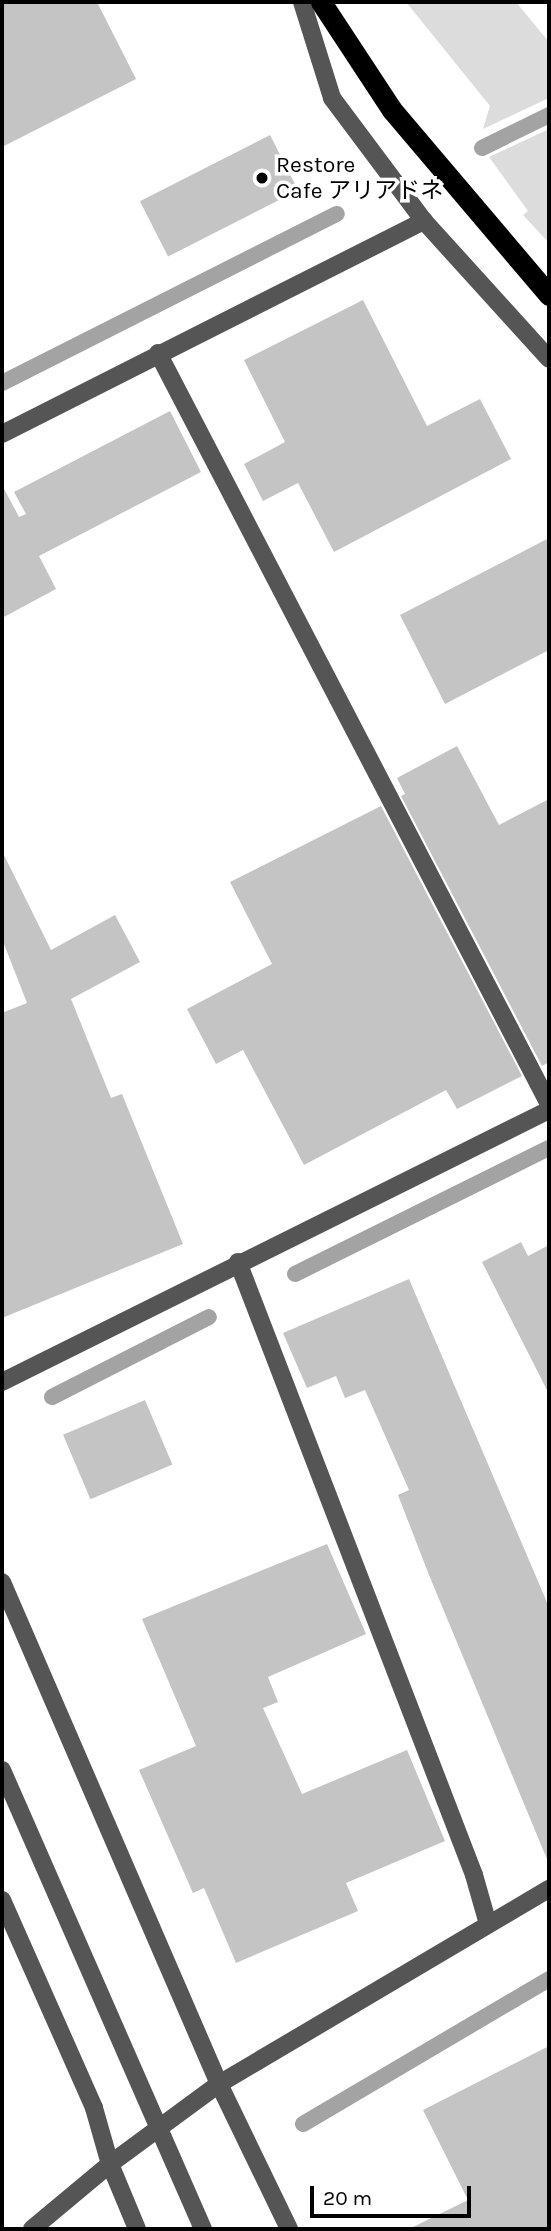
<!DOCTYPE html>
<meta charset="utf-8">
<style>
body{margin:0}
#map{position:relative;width:551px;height:2231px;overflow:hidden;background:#fff;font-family:Karla,"Noto Sans JP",sans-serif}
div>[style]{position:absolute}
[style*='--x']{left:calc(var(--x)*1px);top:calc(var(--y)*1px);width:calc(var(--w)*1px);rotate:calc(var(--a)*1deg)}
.green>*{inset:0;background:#dcdcdc}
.stream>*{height:16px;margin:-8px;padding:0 8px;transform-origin:8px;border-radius:8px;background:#a3a3a3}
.building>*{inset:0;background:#c4c4c4;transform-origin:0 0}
.minor>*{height:18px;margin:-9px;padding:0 9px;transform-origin:9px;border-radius:9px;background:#555}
.highway>*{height:21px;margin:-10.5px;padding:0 10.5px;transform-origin:10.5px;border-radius:10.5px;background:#000}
.dots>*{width:19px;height:19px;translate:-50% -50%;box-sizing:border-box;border:4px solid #fff;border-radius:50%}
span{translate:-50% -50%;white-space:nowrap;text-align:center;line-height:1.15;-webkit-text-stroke:7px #fff;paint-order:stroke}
.poi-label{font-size:23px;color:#000}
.left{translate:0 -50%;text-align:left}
.frame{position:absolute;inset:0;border:4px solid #000;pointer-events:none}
.scale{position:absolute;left:310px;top:2186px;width:161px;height:32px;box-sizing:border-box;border:4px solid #000;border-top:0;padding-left:9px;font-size:21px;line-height:24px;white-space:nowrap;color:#000;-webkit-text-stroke:5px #fff;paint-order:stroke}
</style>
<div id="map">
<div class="green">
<i style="clip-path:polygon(406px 2px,516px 2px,549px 42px,549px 98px,483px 129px,490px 106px)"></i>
<i style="clip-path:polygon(549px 129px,549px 243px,523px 215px,528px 211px,489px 157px)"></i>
</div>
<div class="stream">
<i style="--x:482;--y:148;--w:75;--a:-26.2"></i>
<i style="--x:2;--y:383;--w:375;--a:-26.8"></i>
<i style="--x:295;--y:1274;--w:284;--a:-26.4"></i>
<i style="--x:52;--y:1397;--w:176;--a:-27"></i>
<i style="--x:303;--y:2124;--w:286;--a:-30.5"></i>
</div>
<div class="building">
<i style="clip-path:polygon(2px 2px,97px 2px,136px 79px,2px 147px)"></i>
<i style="left:270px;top:135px;width:62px;height:146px;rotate:63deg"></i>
<i style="clip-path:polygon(363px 300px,427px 426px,480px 399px,511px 459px,334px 552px,298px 483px,263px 501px,244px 464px,285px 442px,244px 360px)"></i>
<i style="clip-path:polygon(170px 411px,201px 472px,39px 556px,56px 589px,2px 618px,2px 485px,19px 517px,26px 514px,14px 492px)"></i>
<i style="clip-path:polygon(549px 538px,549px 650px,445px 704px,400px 615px)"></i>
<i style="clip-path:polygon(457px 746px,499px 825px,549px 799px,549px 1062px,542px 1066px,401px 796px,405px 794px,397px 778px)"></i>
<i style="clip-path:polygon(381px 806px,522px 1076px,457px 1109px,446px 1090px,304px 1165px,243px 1050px,216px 1064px,187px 1009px,272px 964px,230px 882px)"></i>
<i style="clip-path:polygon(2px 851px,51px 950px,115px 915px,140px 962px,71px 999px,111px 1098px,122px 1094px,183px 1244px,2px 1318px,2px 1013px,27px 1003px,2px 939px)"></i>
<i style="clip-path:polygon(521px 1242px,528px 1256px,549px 1245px,549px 1394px,482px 1262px)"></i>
<i style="clip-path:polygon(409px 1279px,549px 1607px,549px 1864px,429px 1575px,398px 1495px,409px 1490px,365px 1390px,345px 1398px,336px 1376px,307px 1388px,283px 1333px)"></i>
<i style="left:145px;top:1400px;width:70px;height:89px;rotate:67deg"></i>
<i style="clip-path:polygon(327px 1544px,366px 1634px,268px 1677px,278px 1702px,263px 1708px,302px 1794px,407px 1750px,445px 1841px,346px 1883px,358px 1911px,236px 1963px,204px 1888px,193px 1893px,139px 1770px,196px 1746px,142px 1619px)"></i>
<i style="clip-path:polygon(549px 2046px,549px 2229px,409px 2229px,468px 2200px,423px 2110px)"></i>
</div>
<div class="minor">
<i style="--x:302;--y:2;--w:101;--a:72.6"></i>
<i style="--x:332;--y:98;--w:154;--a:53.2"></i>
<i style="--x:424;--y:221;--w:186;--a:47.8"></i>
<i style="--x:158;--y:353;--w:847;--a:62.5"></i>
<i style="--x:2;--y:434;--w:473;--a:-26.8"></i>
<i style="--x:238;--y:1262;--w:657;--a:68.94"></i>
<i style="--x:474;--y:1875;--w:51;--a:74.1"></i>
<i style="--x:2;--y:1382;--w:611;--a:-26.44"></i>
<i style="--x:2;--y:1582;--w:547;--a:66.62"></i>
<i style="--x:219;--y:2084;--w:161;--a:64.2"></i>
<i style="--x:2;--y:1770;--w:501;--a:66.35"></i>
<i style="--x:2;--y:1900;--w:227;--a:66.1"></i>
<i style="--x:94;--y:2108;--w:58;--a:74.1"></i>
<i style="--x:110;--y:2164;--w:70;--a:67.4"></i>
<i style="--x:32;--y:2229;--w:102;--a:-39.8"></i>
<i style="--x:110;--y:2164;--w:135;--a:-36.3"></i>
<i style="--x:219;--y:2084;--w:383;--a:-30.6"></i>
</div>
<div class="highway">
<i style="--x:321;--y:2;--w:129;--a:56.7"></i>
<i style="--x:392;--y:110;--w:243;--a:49.7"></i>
</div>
<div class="dots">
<i style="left:262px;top:178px;background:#000"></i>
</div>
<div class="poi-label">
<span class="left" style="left:276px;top:178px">Restore<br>Cafe アリアドネ</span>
</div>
<div class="frame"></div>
<div class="scale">20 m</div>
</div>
